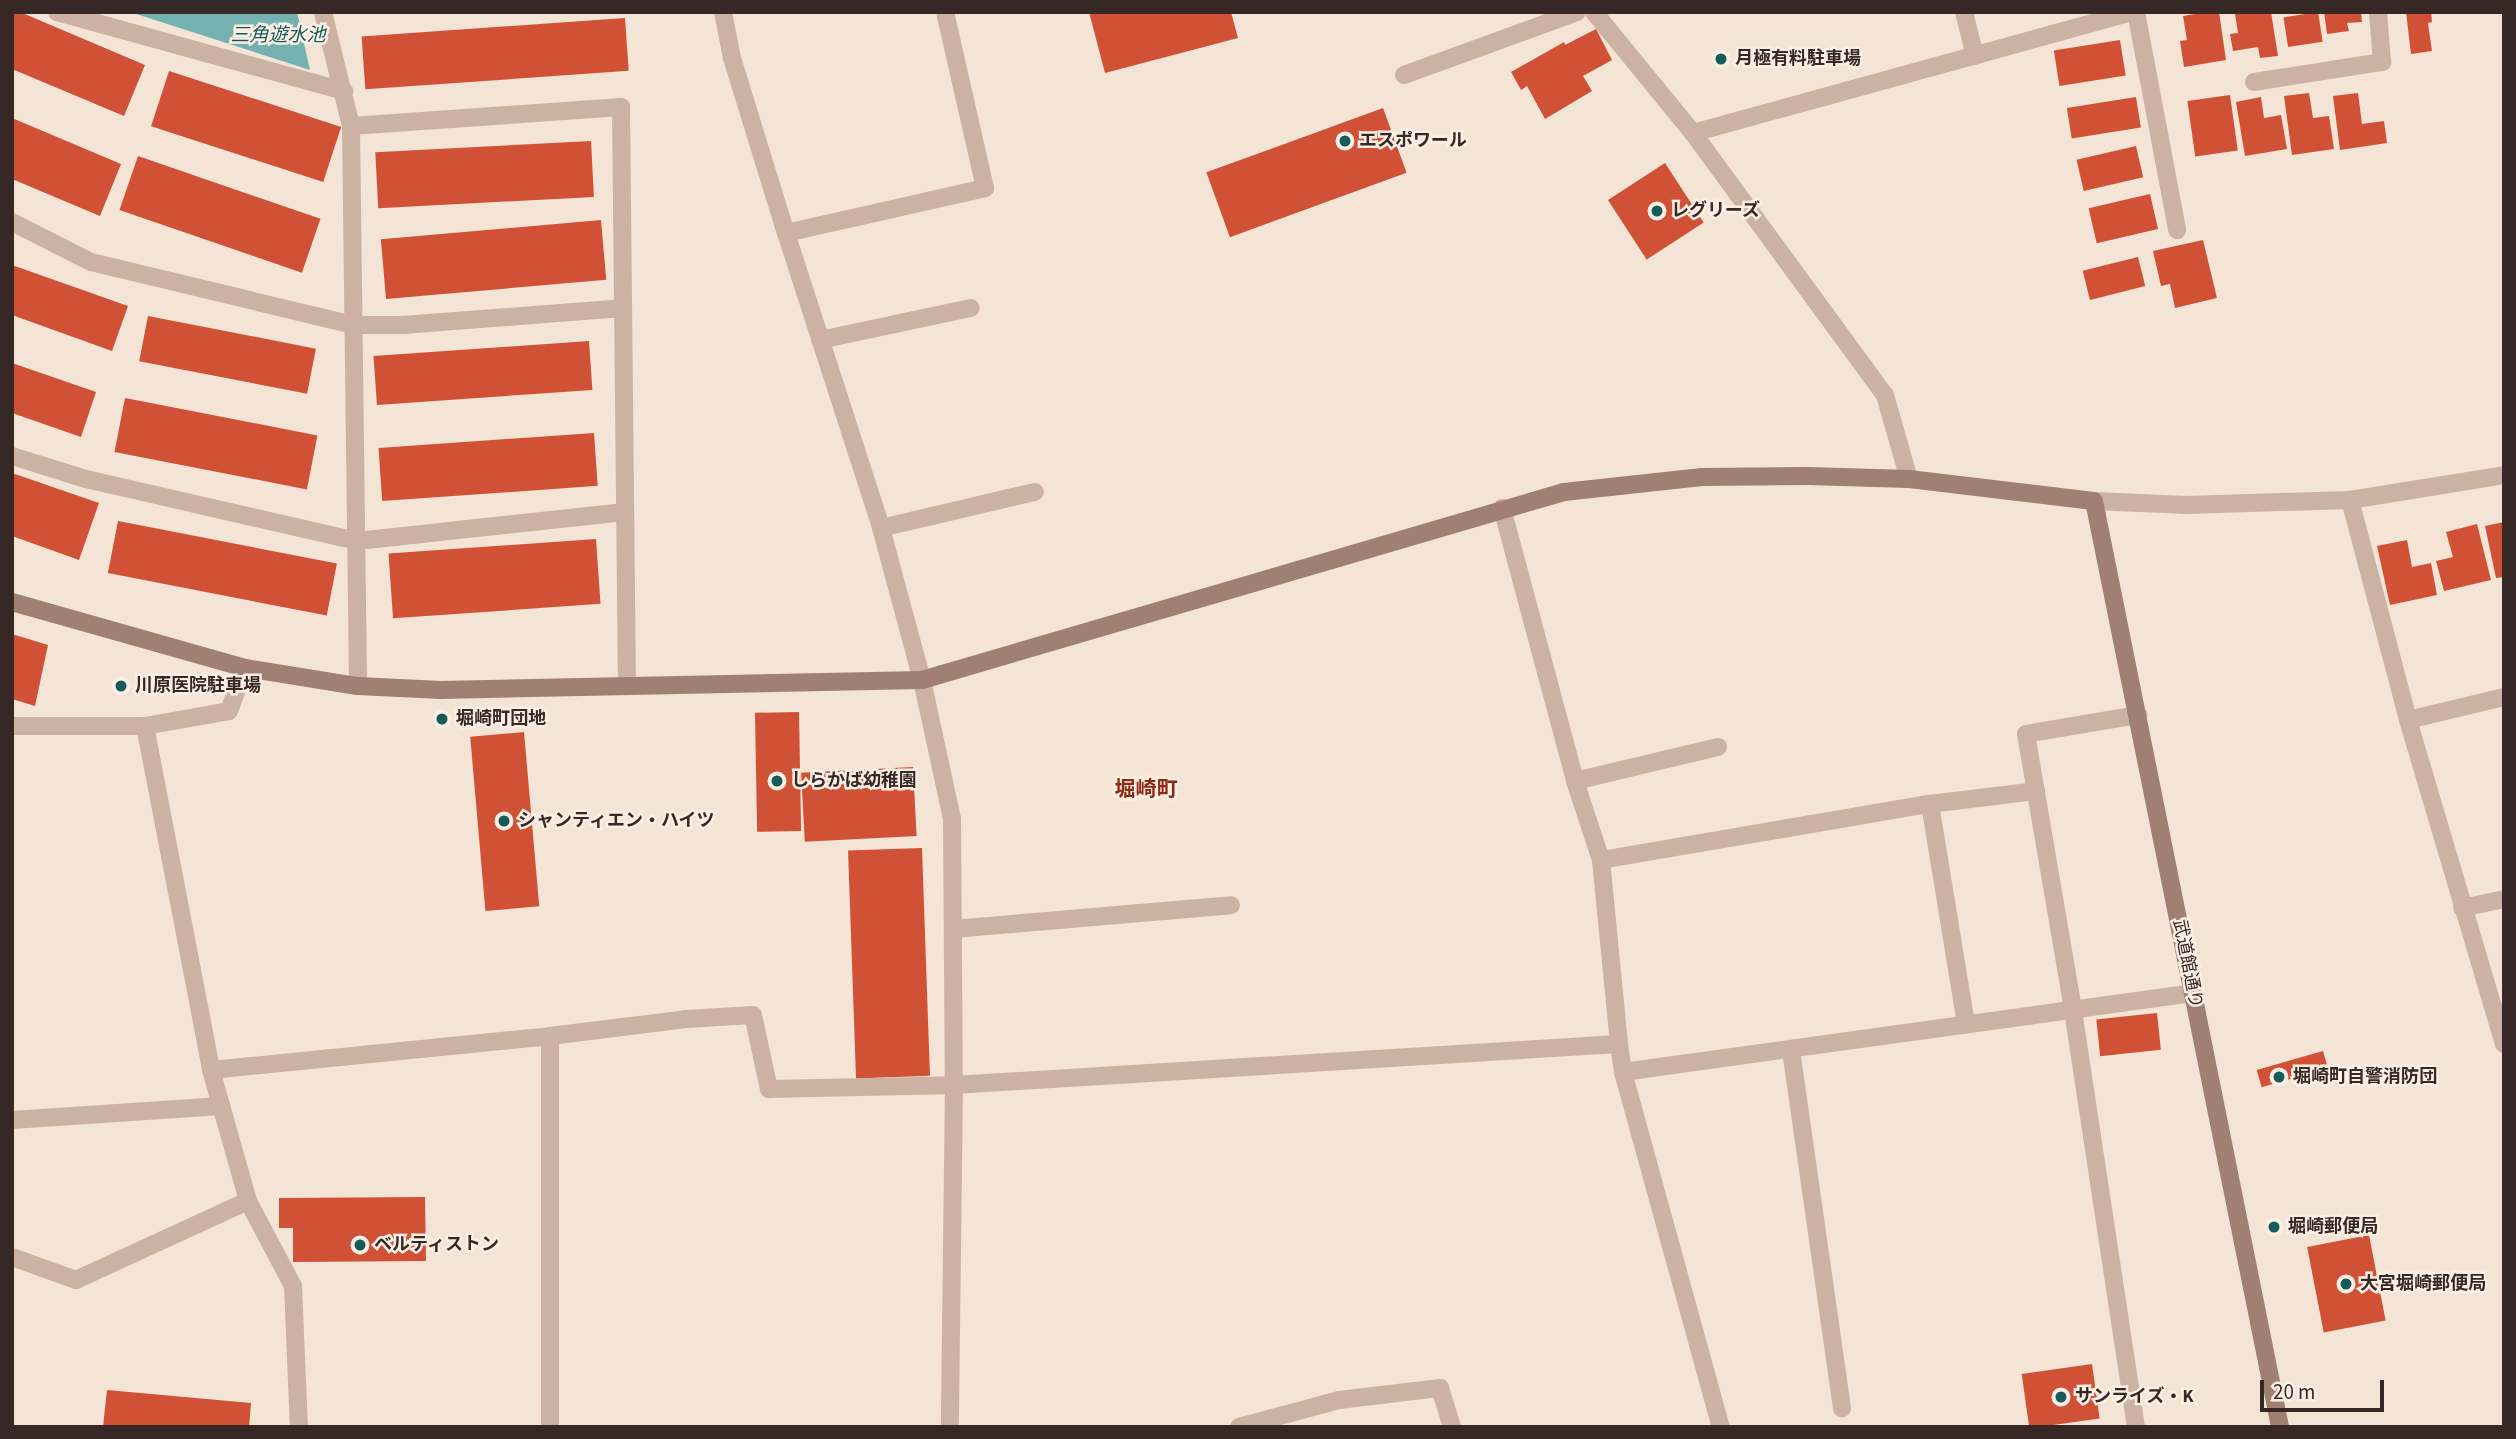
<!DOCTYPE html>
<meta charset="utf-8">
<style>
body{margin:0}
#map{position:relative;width:2516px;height:1439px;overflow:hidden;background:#f3e4d6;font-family:"Source Sans 3","Noto Sans JP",sans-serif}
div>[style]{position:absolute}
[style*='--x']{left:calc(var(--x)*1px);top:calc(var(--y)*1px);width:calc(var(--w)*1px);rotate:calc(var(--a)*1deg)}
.water>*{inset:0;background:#73b2b1}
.building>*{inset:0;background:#d15136;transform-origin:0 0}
.lane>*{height:18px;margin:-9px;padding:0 9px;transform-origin:9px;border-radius:9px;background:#ccb2a2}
.street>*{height:18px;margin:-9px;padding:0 9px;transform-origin:9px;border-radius:9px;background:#ccb2a2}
.secondary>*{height:18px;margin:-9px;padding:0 9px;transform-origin:9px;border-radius:9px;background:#a08073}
.dots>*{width:19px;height:19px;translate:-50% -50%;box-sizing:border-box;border:4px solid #fbeee3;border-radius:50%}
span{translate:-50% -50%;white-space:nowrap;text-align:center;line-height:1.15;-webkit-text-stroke:5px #fbeee3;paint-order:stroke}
.poi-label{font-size:18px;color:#362925;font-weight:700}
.left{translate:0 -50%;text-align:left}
.street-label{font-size:18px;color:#362925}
.water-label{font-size:19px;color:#175a5a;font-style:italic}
.quarter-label{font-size:21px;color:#8b2b17;font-weight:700}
.frame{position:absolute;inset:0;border:14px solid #362925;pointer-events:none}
.scale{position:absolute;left:2260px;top:1380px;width:124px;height:32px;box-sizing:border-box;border:4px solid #362925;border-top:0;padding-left:9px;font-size:21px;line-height:24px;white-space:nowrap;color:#362925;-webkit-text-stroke:5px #fbeee3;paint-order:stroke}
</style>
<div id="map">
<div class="water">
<i style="clip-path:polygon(130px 12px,297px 12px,310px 70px)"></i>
</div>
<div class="building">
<i style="clip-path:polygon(12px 12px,20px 12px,145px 65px,124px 116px,12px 69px)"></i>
<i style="clip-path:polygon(1089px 12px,1231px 12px,1238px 38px,1105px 73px)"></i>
<i style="clip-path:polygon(2206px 12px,2219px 12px,2226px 60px,2184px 67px,2180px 41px,2187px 40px,2183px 16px)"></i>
<i style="clip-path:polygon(2271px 12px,2278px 56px,2260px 58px,2258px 47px,2233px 51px,2230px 34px,2238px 33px,2235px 14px)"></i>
<i style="left:2318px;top:12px;width:30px;height:35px;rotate:81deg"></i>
<i style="clip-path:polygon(2324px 12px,2361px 12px,2362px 22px,2347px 23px,2349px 31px,2327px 34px)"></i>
<i style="clip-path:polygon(2406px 12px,2431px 12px,2432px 22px,2428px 23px,2432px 51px,2411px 54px)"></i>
<i style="left:625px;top:18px;width:53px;height:264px;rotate:86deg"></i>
<i style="clip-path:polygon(1596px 29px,1612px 60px,1583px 76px,1592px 91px,1545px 119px,1527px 86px,1521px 90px,1511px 72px,1564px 42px,1565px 45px)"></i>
<i style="left:2120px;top:40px;width:36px;height:67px;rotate:81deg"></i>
<i style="left:169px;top:71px;width:181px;height:58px;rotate:18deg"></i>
<i style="clip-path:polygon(2309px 93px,2313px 118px,2329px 116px,2334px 149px,2292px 155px,2284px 96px)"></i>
<i style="clip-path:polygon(2358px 93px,2362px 124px,2384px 121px,2387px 143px,2340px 150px,2333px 96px)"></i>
<i style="left:2230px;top:95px;width:56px;height:43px;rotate:82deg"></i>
<i style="left:2136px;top:97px;width:31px;height:70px;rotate:81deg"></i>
<i style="clip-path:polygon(2261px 97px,2264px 118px,2281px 115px,2287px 149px,2245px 156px,2236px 102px)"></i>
<i style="left:1383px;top:108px;width:69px;height:188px;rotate:70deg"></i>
<i style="clip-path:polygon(12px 118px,121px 164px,100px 216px,12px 179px)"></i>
<i style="left:591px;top:141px;width:56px;height:216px;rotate:87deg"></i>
<i style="left:2136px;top:146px;width:32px;height:61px;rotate:77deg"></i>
<i style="left:138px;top:156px;width:193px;height:57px;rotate:19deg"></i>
<i style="left:1665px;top:163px;width:71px;height:68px;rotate:57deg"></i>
<i style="left:2150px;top:194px;width:36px;height:63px;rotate:77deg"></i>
<i style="left:601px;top:220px;width:60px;height:221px;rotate:85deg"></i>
<i style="clip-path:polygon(2203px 240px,2217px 298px,2175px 308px,2170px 284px,2161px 286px,2153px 251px)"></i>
<i style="left:2138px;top:257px;width:30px;height:57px;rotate:76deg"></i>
<i style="clip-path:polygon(12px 265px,128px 306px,112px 351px,12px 315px)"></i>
<i style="left:148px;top:316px;width:171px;height:46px;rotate:11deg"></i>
<i style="left:589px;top:341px;width:49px;height:216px;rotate:86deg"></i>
<i style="clip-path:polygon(12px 363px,96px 392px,81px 437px,12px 413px)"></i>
<i style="left:125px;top:398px;width:196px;height:55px;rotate:11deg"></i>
<i style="left:594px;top:433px;width:53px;height:216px;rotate:86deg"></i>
<i style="clip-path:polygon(12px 473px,99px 503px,79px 560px,12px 536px)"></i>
<i style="left:118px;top:521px;width:223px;height:53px;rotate:11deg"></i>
<i style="clip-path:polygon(2504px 522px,2504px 577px,2496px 578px,2485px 526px)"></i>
<i style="clip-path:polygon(2477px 524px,2491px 580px,2444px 591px,2436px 561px,2453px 557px,2446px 532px)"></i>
<i style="left:596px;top:539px;width:65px;height:208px;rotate:86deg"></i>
<i style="clip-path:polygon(2407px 540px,2412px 567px,2431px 563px,2437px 595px,2390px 605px,2377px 546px)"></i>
<i style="clip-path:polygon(12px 634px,48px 645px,35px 706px,12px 699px)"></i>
<i style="left:799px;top:712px;width:119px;height:44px;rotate:89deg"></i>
<i style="left:524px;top:732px;width:175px;height:54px;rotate:85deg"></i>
<i style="left:913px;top:767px;width:69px;height:112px;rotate:87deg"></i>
<i style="left:922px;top:848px;width:228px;height:74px;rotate:88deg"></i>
<i style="left:2157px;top:1013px;width:37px;height:61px;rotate:84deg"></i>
<i style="left:2323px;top:1051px;width:18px;height:69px;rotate:74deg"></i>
<i style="clip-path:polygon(425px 1197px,426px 1261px,293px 1262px,293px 1228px,279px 1228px,279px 1198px)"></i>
<i style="left:2369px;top:1235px;width:87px;height:63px;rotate:79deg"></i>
<i style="left:2092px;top:1364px;width:55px;height:71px;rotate:82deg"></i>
<i style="clip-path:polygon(107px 1390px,251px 1403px,249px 1427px,103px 1427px)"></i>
</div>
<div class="lane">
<i style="--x:1964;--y:12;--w:45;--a:76"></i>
<i style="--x:1404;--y:75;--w:184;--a:-20"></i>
<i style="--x:351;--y:126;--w:271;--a:-4"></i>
<i style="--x:621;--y:107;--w:578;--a:89.41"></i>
<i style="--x:12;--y:222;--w:89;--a:26.9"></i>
<i style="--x:91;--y:262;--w:270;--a:13.5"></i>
<i style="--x:354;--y:325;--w:49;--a:0"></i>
<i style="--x:403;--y:325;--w:220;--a:-4.4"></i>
<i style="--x:820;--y:340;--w:154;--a:-12"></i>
<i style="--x:12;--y:456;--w:77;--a:17.3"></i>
<i style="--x:86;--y:479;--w:278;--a:12.9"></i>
<i style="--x:357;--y:541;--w:269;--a:-6.2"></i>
<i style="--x:2350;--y:500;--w:228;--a:75.2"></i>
<i style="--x:2408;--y:720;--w:338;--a:73.5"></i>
<i style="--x:881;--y:528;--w:158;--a:-13.2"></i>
<i style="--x:1575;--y:781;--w:147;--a:-13.4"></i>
<i style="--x:1930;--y:804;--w:223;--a:80.7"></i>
<i style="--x:1601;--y:860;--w:334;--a:-9.7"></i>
<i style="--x:1930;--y:804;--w:107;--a:-7"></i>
<i style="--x:2462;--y:908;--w:43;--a:-12.1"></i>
<i style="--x:953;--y:929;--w:279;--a:-4.9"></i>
<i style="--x:686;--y:1019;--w:67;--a:-3.4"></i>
<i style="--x:753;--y:1015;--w:76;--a:77.8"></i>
<i style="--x:769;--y:1089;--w:185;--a:-1.2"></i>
<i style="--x:1791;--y:1050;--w:362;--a:81.9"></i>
<i style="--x:12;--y:1257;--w:68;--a:19.8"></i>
<i style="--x:76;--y:1280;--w:189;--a:-24.7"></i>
<i style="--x:550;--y:1427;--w:391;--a:-90"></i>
<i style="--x:1239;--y:1427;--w:104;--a:-15.1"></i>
<i style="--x:1339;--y:1400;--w:102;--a:-6.8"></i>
<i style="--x:1440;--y:1388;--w:41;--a:72.9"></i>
<i style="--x:2136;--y:1427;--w:423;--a:-98.6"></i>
<i style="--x:2073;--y:1009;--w:279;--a:-99.7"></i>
<i style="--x:2026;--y:734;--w:114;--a:-9.6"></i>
</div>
<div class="street">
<i style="--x:57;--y:12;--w:298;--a:15.4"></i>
<i style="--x:323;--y:12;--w:117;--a:76.2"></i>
<i style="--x:351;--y:126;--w:560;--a:89.28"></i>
<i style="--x:723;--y:12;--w:47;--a:78.9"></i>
<i style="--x:732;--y:58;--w:183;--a:72.9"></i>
<i style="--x:786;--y:233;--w:310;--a:72.1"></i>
<i style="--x:881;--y:528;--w:157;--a:74.9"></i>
<i style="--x:922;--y:680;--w:142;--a:77.8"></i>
<i style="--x:952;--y:819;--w:266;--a:89.6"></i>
<i style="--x:954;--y:1085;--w:342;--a:90.7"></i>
<i style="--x:1594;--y:12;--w:156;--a:50.7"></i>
<i style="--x:1693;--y:133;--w:325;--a:53.8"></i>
<i style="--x:1885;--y:395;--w:87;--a:74.1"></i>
<i style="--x:2136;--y:12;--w:222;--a:79.3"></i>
<i style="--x:2254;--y:82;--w:130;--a:-8.9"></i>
<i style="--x:2382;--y:62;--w:50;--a:-94.6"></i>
<i style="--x:1693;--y:133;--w:454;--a:-15.4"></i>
<i style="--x:786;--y:233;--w:204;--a:-12.7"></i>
<i style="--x:985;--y:188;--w:180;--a:-102.8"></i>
<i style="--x:2094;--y:501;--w:93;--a:2.5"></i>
<i style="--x:2187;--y:505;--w:163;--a:-1.8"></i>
<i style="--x:2350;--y:500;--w:156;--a:-9.2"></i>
<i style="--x:1502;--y:508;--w:283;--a:75"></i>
<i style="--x:1575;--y:781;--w:83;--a:71.8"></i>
<i style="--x:1601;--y:860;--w:185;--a:84.4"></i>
<i style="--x:2408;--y:720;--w:99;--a:-13.5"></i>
<i style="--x:12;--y:726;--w:133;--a:0"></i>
<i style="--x:145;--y:726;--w:85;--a:-10.1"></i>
<i style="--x:229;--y:711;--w:46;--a:-69.6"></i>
<i style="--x:145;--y:726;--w:350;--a:79.1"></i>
<i style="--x:211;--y:1070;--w:136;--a:74.2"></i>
<i style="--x:248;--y:1201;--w:96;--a:62.1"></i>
<i style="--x:293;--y:1286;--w:141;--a:87.6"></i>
<i style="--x:211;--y:1070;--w:341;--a:-5.7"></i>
<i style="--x:550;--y:1036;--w:137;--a:-7.1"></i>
<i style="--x:1623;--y:1072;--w:575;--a:-7.89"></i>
<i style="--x:954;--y:1085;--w:666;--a:-3.53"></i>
<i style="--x:1619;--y:1044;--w:28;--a:82"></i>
<i style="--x:1623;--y:1072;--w:368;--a:74.6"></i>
<i style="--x:12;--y:1120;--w:210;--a:-3.8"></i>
</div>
<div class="secondary">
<i style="--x:12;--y:602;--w:242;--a:15.8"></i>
<i style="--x:245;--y:668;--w:114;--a:9.1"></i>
<i style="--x:358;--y:686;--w:83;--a:2.8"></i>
<i style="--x:441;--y:690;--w:481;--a:-1.2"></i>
<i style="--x:922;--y:680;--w:669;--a:-16.32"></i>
<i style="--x:1564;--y:492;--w:139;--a:-6.2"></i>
<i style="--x:1702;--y:477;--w:106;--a:-0.5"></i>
<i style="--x:1808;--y:476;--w:101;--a:1.7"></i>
<i style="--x:1909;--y:479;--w:186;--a:6.8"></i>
<i style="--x:2094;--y:501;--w:944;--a:78.64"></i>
</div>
<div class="dots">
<i style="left:1721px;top:59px;background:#175a5a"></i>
<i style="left:1345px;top:141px;background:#175a5a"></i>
<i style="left:1657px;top:211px;background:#175a5a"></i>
<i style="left:121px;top:686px;background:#175a5a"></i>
<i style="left:442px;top:719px;background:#175a5a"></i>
<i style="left:777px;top:781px;background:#175a5a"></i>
<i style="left:504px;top:821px;background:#175a5a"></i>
<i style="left:2279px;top:1077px;background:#175a5a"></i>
<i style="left:2274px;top:1227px;background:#175a5a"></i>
<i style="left:360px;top:1245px;background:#175a5a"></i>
<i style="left:2346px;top:1284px;background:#175a5a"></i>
<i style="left:2061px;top:1397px;background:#175a5a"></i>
</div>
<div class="poi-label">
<span class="left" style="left:1735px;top:59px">月極有料駐車場</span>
<span class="left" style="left:1359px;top:141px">エスポワール</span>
<span class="left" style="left:1671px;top:211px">レグリーズ</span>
<span class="left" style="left:135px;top:686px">川原医院駐車場</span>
<span class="left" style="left:456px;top:719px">堀崎町団地</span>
<span class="left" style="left:791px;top:781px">しらかば幼稚園</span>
<span class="left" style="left:518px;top:821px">シャンティエン・ハイツ</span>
<span class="left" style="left:2293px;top:1077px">堀崎町自警消防団</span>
<span class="left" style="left:2288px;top:1227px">堀崎郵便局</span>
<span class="left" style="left:374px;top:1245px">ベルティストン</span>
<span class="left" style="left:2360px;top:1284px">大宮堀崎郵便局</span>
<span class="left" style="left:2075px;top:1397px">サンライズ・K</span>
</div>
<div class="street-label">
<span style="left:2187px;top:964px;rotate:79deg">武道館通り</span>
</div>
<div class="water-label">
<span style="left:278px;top:36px">三角遊水池</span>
</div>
<div class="quarter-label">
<span style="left:1146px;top:789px">堀崎町</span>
</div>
<div class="frame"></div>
<div class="scale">20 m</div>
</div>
